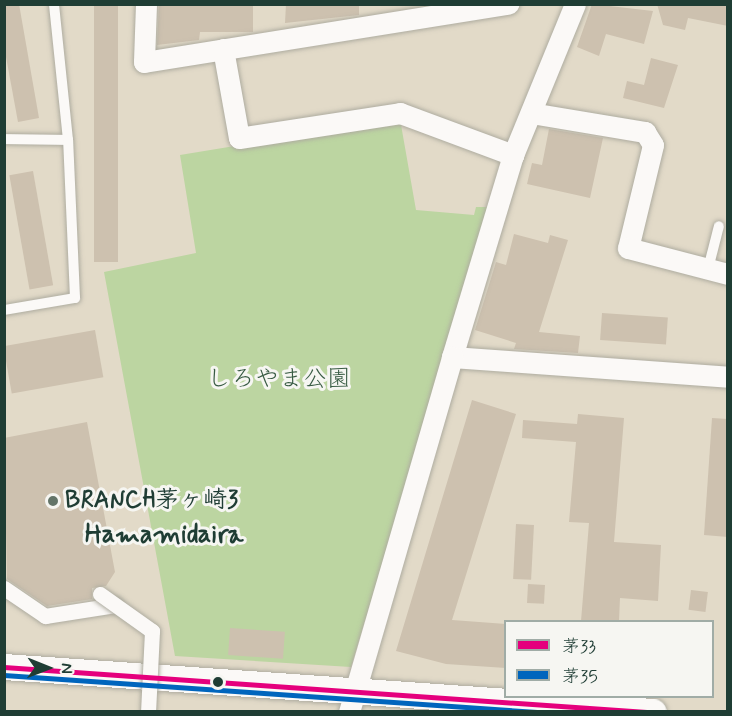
<!DOCTYPE html>
<meta charset="utf-8">
<style>
body{margin:0}
#map{position:relative;width:732px;height:716px;overflow:hidden;background:#e2dac8;font-family:Mynerve,"Klee One",sans-serif}
div>[style]{position:absolute}
[style*='--x']{left:calc(var(--x)*1px);top:calc(var(--y)*1px);width:calc(var(--w)*1px);rotate:calc(var(--a)*1deg)}
.green>*{inset:0;background:#bcd5a1}
.building>*{inset:0;background:#cdc1af;transform-origin:0 0}
.roads{filter:drop-shadow(0 0 2px #aeaca0) drop-shadow(0 0 2px #aeaca0)}
.service>*{height:10px;margin:-5px;padding:0 5px;transform-origin:5px;border-radius:5px;background:#fbf9f7}
.pedestrian>*{height:15px;margin:-7.5px;padding:0 7.5px;transform-origin:7.5px;border-radius:7.5px;background:#fbf9f7}
.minor>*{height:21px;margin:-10.5px;padding:0 10.5px;transform-origin:10.5px;border-radius:10.5px;background:#fbf9f7}
.tertiary>*{height:26px;margin:-13px;padding:0 13px;transform-origin:13px;border-radius:13px;background:#fbf9f7}
.bridges{filter:drop-shadow(0 0 2px #aeaca0) drop-shadow(0 0 2px #aeaca0)}
.pedestrian-bridge>*{height:15px;margin:-7.5px;padding:0 7.5px;transform-origin:7.5px;border-radius:7.5px;background:#fbf9f7}
.bus-1>*{height:4.5px;margin:-2.25px;padding:0 2.25px;transform-origin:2.25px;border-radius:2.25px;background:#e5007d}
.bus-2>*{height:4.5px;margin:-2.25px;padding:0 2.25px;transform-origin:2.25px;border-radius:2.25px;background:#0065bd}
.dots>*{width:16px;height:16px;translate:-50% -50%;box-sizing:border-box;border:3px solid #f6f6f2;border-radius:50%}
span{translate:-50% -50%;white-space:nowrap;text-align:center;line-height:1.15;-webkit-text-stroke:6px #f6f6f2;paint-order:stroke}
.park-label{font-size:24px;color:#385b43}
.poi-label{font-size:24px;color:#1f3d34;font-weight:700}
.left{translate:0 -50%;text-align:left}
.neighbourhood-label{font-size:26px;color:#1f3d34;font-weight:700}
.frame{position:absolute;inset:0;border:6px solid #1f3d34;pointer-events:none}
.legend{position:absolute;left:504px;top:620px;width:210px;height:78px;box-sizing:border-box;background:#f6f6f2;border:2px solid #a0aca6;margin:0;padding:8px 10px;list-style:none;font-size:18px;color:#1f3d34}
.legend li{display:flex;align-items:center;gap:12px;height:30px}
.legend b{width:30px;border:2px solid #a0aca6}
.north{position:absolute;left:18px;top:638px;width:60px;height:60px;-webkit-text-stroke:4px #f6f6f2;paint-order:stroke;rotate:91deg;font-size:16px;font-weight:700;line-height:24px;text-align:center;color:#1f3d34}
.north::after{content:'';display:block;margin:auto;width:21px;height:27px;background:#1f3d34;clip-path:polygon(50% 0,100% 100%,50% 72%,0 100%)}
</style>
<div id="map">
<div class="green">
<i style="clip-path:polygon(400px 119px,416px 210px,474px 215px,476px 207px,490px 207px,351px 667px,175px 656px,104px 272px,196px 253px,180px 155px)"></i>
</div>
<div class="building">
<i style="clip-path:polygon(4px 4px,19px 4px,39px 118px,18px 122px,4px 46px)"></i>
<i style="left:94px;top:4px;width:24px;height:258px"></i>
<i style="clip-path:polygon(159px 4px,253px 4px,253px 32px,200px 32px,199px 40px,157px 45px)"></i>
<i style="clip-path:polygon(286px 4px,359px 4px,359px 15px,285px 23px)"></i>
<i style="clip-path:polygon(592px 4px,653px 11px,644px 44px,606px 34px,599px 56px,577px 47px)"></i>
<i style="clip-path:polygon(657px 4px,728px 4px,728px 26px,688px 18px,685px 30px,663px 25px)"></i>
<i style="clip-path:polygon(651px 58px,678px 65px,664px 108px,623px 98px,627px 81px,644px 85px)"></i>
<i style="clip-path:polygon(549px 129px,603px 138px,590px 198px,527px 184px,532px 163px,542px 165px)"></i>
<i style="left:33px;top:171px;width:116px;height:24px;rotate:80deg"></i>
<i style="clip-path:polygon(514px 234px,548px 243px,550px 235px,568px 240px,539px 332px,580px 336px,578px 353px,514px 349px,516px 343px,475px 330px,496px 262px,506px 265px)"></i>
<i style="left:602px;top:313px;width:66px;height:27px;rotate:4deg"></i>
<i style="left:95px;top:330px;width:48px;height:93px;rotate:80deg"></i>
<i style="clip-path:polygon(472px 400px,516px 414px,452px 620px,506px 624px,506px 668px,446px 664px,396px 651px)"></i>
<i style="clip-path:polygon(578px 414px,624px 418px,614px 542px,661px 545px,658px 601px,620px 598px,619px 621px,581px 621px,589px 523px,569px 522px,576px 442px,522px 438px,523px 420px,577px 424px)"></i>
<i style="clip-path:polygon(712px 418px,728px 419px,728px 537px,704px 535px)"></i>
<i style="clip-path:polygon(87px 422px,115px 572px,106px 586px,92px 588px,92px 599px,47px 606px,7px 579px,4px 438px)"></i>
<i style="left:516px;top:524px;width:18px;height:55px;rotate:3deg"></i>
<i style="left:528px;top:584px;width:17px;height:19px;rotate:3deg"></i>
<i style="left:691px;top:590px;width:17px;height:20px;rotate:7deg"></i>
<i style="left:230px;top:628px;width:55px;height:27px;rotate:4deg"></i>
</div>
<div class="roads">
<div class="service">
<i style="--x:4;--y:139;--w:64;--a:0.9"></i>
<i style="--x:708;--y:269;--w:44;--a:-75.7"></i>
<i style="--x:4;--y:310;--w:72;--a:-9.6"></i>
<i style="--x:75;--y:298;--w:158;--a:-92.5"></i>
<i style="--x:68;--y:140;--w:137;--a:-95.9"></i>
</div>
<div class="pedestrian">
<i style="--x:4;--y:588;--w:50;--a:34.3"></i>
<i style="--x:45;--y:616;--w:71;--a:-8.9"></i>
</div>
<div class="minor">
<i style="--x:146;--y:4;--w:58;--a:92"></i>
<i style="--x:144;--y:62;--w:369;--a:-9.1"></i>
<i style="--x:575;--y:4;--w:163;--a:112.3"></i>
<i style="--x:513;--y:155;--w:211;--a:106.8"></i>
<i style="--x:452;--y:357;--w:277;--a:4.1"></i>
<i style="--x:223;--y:49;--w:90;--a:79.8"></i>
<i style="--x:239;--y:138;--w:163;--a:-8.8"></i>
<i style="--x:400;--y:113;--w:121;--a:20.4"></i>
<i style="--x:531;--y:113;--w:116;--a:9.5"></i>
<i style="--x:645;--y:132;--w:15;--a:58"></i>
<i style="--x:653;--y:145;--w:106;--a:103.6"></i>
<i style="--x:628;--y:248;--w:103;--a:14.6"></i>
<i style="--x:349;--y:712;--w:370;--a:-73.8"></i>
</div>
<div class="tertiary">
<i style="--x:4;--y:667;--w:651;--a:3.97"></i>
</div>
</div>
<div class="bridges">
<div class="pedestrian-bridge">
<i style="--x:100;--y:594;--w:64;--a:35.4"></i>
<i style="--x:152;--y:631;--w:81;--a:92.8"></i>
</div>
</div>
<div class="bus-1">
<i style="--x:4;--y:667;--w:644;--a:4.01"></i>
</div>
<div class="bus-2">
<i style="--x:4;--y:675;--w:534;--a:3.97"></i>
</div>
<div class="dots">
<i style="left:53px;top:501px;background:#637468"></i>
<i style="left:218px;top:682px;background:#1f3d34"></i>
</div>
<div class="park-label">
<span style="left:279px;top:380px">しろやま公園</span>
</div>
<div class="poi-label">
<span class="left" style="left:65px;top:501px">BRANCH茅ヶ崎3</span>
</div>
<div class="neighbourhood-label">
<span style="left:164px;top:536px">Hamamidaira</span>
</div>
<div class="frame"></div>
<ul class="legend">
<li><b style="height:8px;background:#e5007d"></b>茅33</li>
<li><b style="height:8px;background:#0065bd"></b>茅35</li>
</ul>
<div class="north">N</div>
</div>
